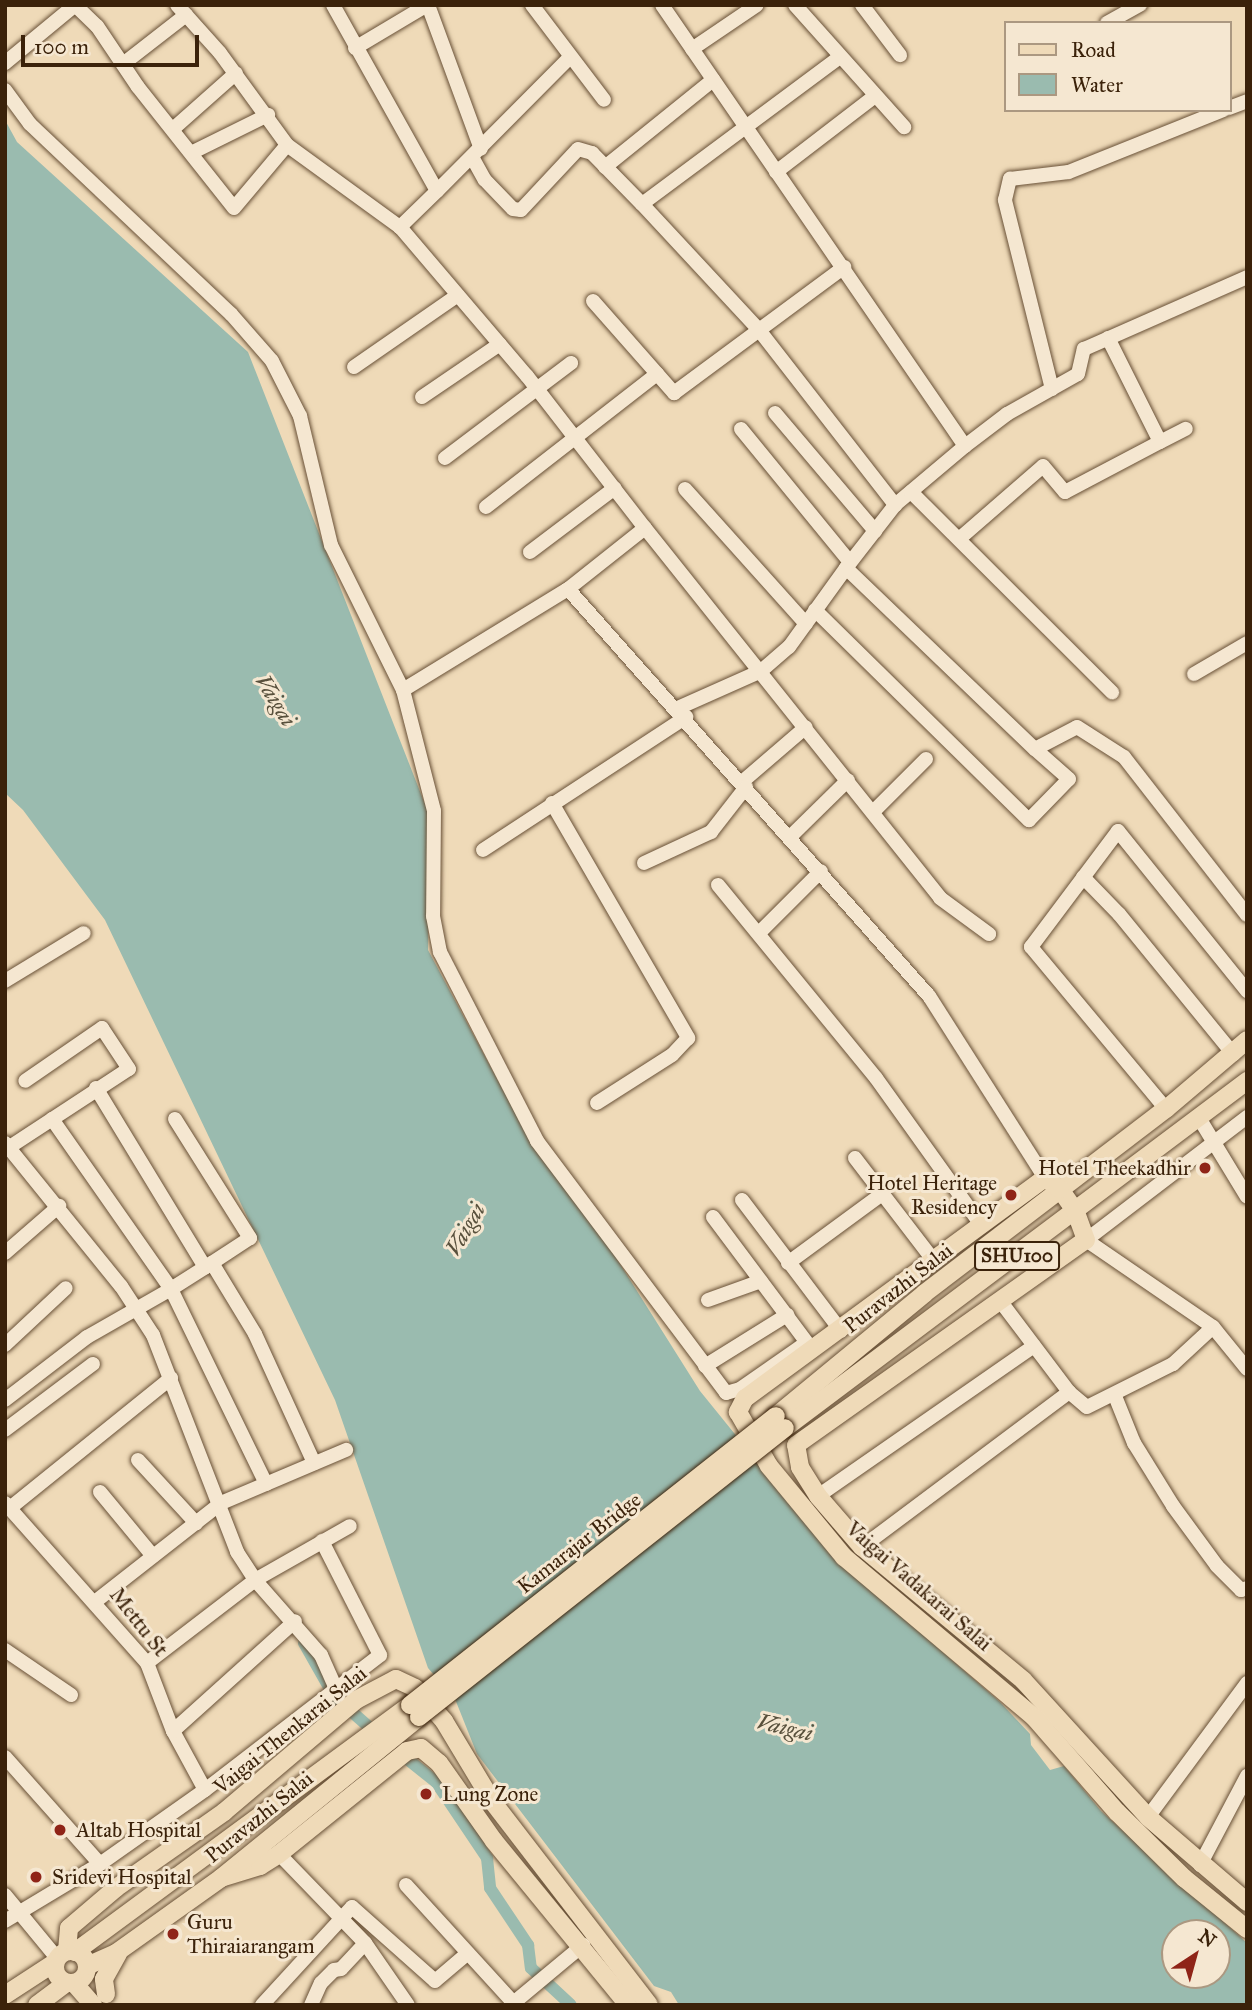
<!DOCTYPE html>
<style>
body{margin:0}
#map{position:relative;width:1252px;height:2010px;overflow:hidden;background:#efdab8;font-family:"IM FELL Great Primer",serif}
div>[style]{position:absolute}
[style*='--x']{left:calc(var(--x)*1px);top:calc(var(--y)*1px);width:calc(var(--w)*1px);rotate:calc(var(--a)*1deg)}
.water>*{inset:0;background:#9abbaf}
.canal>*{height:12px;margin:-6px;padding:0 6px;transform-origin:6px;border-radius:6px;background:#9abbaf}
.roads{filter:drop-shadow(0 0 2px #685036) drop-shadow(0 0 2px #685036)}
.minor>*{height:14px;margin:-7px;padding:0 7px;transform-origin:7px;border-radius:7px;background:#f5e7d1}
.major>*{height:18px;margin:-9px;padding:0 9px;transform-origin:9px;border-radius:9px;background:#efdab8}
.major>.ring{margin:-9px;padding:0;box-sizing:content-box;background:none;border:18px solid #efdab8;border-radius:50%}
.bridges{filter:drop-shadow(0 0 2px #3b220a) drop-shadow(0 0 2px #3b220a)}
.major-bridge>*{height:18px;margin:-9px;padding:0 9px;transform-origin:9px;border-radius:9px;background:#efdab8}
.dots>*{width:19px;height:19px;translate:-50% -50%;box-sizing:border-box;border:4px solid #f5e7d1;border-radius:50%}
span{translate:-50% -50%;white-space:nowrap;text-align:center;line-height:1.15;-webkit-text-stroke:6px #f5e7d1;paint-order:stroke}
.shield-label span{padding:2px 5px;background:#f5e7d1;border:2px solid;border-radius:5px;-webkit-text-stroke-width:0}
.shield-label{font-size:19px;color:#3b220a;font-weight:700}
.poi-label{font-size:21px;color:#3b220a}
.right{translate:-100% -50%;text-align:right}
.left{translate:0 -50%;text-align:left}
.street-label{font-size:21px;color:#3b220a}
.water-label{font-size:23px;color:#58503c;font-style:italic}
.frame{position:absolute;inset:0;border:7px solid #3b220a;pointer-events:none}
.legend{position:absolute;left:1004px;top:21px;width:228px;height:91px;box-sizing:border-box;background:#f5e7d1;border:2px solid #ab9881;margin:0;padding:9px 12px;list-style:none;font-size:21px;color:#3b220a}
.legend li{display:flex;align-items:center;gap:14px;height:35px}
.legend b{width:35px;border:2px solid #ab9881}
.north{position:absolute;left:1161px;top:1919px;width:70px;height:70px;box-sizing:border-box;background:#f5e7d1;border:2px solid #ab9881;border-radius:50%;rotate:36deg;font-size:19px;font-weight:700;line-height:28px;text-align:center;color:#3b220a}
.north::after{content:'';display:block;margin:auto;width:24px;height:32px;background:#8f2418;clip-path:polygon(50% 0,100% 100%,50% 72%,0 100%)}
.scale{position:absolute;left:21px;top:35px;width:178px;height:32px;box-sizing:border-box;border:4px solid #3b220a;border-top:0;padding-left:9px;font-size:21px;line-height:24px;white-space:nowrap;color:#3b220a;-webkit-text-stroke:5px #f5e7d1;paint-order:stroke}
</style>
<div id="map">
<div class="water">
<i style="clip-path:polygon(evenodd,5px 120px,17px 142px,248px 352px,430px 817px,428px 950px,534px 1148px,586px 1210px,700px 1391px,837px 1560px,1000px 1702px,1030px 1734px,1031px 1745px,1050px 1770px,1064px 1766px,1101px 1811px,1247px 1943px,1247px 2005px,679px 2005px,671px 1992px,654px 1986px,477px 1754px,455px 1699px,428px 1668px,335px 1400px,105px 920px,23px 810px,5px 793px,5px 120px,1175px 1933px,1217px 1933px,1217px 1975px,1175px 1975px,1175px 1933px)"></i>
</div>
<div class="canal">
<i style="--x:304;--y:1643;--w:61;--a:60.5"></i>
<i style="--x:334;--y:1696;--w:60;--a:41.6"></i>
<i style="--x:396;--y:1750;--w:51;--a:38.7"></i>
<i style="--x:436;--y:1782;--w:92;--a:56.1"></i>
<i style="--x:487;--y:1858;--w:30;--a:84"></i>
<i style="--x:490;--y:1888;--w:69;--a:56.3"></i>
<i style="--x:528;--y:1945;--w:23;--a:83"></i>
<i style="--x:531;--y:1968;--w:54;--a:42.8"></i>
</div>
<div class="roads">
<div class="minor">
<i style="--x:75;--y:5;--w:30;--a:44"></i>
<i style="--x:97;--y:26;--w:73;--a:56.1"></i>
<i style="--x:138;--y:87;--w:154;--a:51.6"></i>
<i style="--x:234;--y:208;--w:82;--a:-49.9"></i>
<i style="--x:287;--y:145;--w:140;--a:36"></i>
<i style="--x:400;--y:227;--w:196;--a:49.6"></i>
<i style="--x:527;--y:376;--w:192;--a:52.2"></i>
<i style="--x:645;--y:528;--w:98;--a:141.6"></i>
<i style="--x:568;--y:589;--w:544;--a:48.43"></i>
<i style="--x:929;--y:996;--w:216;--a:57.5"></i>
<i style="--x:177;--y:5;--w:64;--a:48.1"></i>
<i style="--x:220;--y:53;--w:114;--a:53.9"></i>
<i style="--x:333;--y:5;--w:213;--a:60.8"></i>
<i style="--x:437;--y:191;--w:52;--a:135.8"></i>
<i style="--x:428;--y:5;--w:153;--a:69.8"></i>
<i style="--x:532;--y:5;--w:119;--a:52.8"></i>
<i style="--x:662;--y:5;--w:535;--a:55.51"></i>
<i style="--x:965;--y:446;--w:92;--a:139.9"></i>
<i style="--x:895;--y:505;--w:80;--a:127.9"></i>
<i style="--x:846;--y:568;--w:262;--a:43.8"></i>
<i style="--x:1035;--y:749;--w:47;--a:-27.6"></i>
<i style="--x:1077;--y:727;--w:56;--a:32.6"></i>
<i style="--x:1124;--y:757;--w:200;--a:52.1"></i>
<i style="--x:795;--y:5;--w:164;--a:48.2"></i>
<i style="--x:862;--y:5;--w:63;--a:52.8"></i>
<i style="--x:1107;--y:23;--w:38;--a:-29"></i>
<i style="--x:355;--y:48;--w:84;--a:-30.8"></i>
<i style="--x:692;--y:49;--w:78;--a:-34.1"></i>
<i style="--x:5;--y:63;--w:91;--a:-39.6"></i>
<i style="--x:123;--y:64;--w:80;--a:-37.9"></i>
<i style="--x:5;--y:90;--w:42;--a:53.7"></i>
<i style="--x:30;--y:124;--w:277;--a:43.4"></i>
<i style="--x:231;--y:314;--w:62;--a:48.9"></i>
<i style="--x:272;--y:361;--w:62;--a:63"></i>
<i style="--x:300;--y:416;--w:133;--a:76.5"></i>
<i style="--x:331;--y:545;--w:162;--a:63.6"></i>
<i style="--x:403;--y:690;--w:193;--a:-31.5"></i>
<i style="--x:1229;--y:108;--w:19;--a:-21"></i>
<i style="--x:173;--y:129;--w:84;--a:-41.6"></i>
<i style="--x:193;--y:152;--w:84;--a:-26.3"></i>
<i style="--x:472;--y:157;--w:26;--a:61"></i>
<i style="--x:485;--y:180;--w:40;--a:46"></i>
<i style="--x:513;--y:209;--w:8;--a:7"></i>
<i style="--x:521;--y:210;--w:83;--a:-46.9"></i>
<i style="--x:578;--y:149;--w:15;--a:16"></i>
<i style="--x:592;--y:153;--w:71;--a:45.6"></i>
<i style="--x:642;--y:204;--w:247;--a:-36.6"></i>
<i style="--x:605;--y:167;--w:139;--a:-38.9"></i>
<i style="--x:776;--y:172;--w:125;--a:-37.5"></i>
<i style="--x:437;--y:191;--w:187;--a:-45.2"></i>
<i style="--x:642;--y:204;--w:172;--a:47.1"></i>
<i style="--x:759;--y:330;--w:222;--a:52.1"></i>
<i style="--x:593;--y:301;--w:123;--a:48.6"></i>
<i style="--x:674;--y:393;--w:212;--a:-36.5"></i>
<i style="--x:1108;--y:338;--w:116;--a:63.4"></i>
<i style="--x:1160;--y:442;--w:29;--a:-27"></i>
<i style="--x:354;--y:367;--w:126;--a:-34.7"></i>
<i style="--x:1052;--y:389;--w:195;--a:-104"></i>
<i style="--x:1005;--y:200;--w:22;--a:-77"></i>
<i style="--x:1010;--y:179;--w:59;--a:-6.8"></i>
<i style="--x:1069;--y:172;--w:166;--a:-21.9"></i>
<i style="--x:422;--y:397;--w:94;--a:-34.2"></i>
<i style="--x:775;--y:413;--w:155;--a:49.7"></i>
<i style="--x:741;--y:429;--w:172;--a:50.7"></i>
<i style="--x:965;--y:446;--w:53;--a:-37.3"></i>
<i style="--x:1007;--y:414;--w:81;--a:-29.4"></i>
<i style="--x:1078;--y:374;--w:26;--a:-77"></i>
<i style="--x:1084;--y:349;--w:178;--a:-23.8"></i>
<i style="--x:445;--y:458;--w:158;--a:-37"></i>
<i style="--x:685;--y:489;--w:181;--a:48.1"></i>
<i style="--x:911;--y:492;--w:284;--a:44.9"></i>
<i style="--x:486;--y:507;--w:217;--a:-37.9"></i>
<i style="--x:645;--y:528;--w:473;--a:51.4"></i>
<i style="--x:940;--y:898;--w:61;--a:36.3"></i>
<i style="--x:959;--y:539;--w:111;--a:-41"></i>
<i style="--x:1043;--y:466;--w:34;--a:50"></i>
<i style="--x:1065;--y:492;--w:107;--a:-27.8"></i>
<i style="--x:530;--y:552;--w:106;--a:-37"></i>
<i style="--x:815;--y:610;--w:300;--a:44.5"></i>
<i style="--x:1029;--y:820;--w:57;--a:-45.7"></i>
<i style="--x:1069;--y:779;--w:45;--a:-138.6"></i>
<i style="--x:1194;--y:674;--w:61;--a:-30.3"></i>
<i style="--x:403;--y:690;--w:125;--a:75.6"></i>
<i style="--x:434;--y:811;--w:105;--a:90.5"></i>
<i style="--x:433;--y:916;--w:37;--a:79"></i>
<i style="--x:440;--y:952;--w:212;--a:62.8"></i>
<i style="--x:537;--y:1141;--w:315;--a:53.1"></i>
<i style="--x:726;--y:1393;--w:15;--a:-16"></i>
<i style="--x:740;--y:1389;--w:80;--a:-34.9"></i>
<i style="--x:678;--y:708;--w:91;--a:-24"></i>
<i style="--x:761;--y:671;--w:37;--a:-41"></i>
<i style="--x:789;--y:647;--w:97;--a:-54.2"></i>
<i style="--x:742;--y:782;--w:84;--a:-40.7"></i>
<i style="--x:552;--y:803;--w:272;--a:59.9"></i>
<i style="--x:688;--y:1038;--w:23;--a:133"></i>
<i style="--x:672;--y:1055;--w:89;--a:147.4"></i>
<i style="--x:873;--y:812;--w:75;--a:-45"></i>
<i style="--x:790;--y:837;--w:81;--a:-44.5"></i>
<i style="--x:483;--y:850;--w:243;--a:-33.2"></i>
<i style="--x:644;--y:863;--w:74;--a:-24.8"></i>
<i style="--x:711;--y:832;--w:57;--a:-52.1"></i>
<i style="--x:1083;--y:877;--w:52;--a:45.8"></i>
<i style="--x:1119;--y:914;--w:181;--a:50.8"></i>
<i style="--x:718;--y:885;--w:249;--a:50.7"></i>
<i style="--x:876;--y:1078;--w:182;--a:54.4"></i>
<i style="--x:760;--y:932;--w:86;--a:-45"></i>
<i style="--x:5;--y:981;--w:92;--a:-31.3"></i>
<i style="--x:96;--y:1088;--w:210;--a:58.7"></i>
<i style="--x:1166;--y:1109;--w:211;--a:-129.8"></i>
<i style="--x:1031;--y:947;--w:145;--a:-53.1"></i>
<i style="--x:1118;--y:831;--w:206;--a:51.1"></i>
<i style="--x:1247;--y:1117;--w:203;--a:142.6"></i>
<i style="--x:1086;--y:1240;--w:154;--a:34.4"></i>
<i style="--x:1213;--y:1327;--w:54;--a:51"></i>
<i style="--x:1199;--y:1118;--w:92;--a:58.7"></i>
<i style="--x:52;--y:1119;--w:208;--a:55"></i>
<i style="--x:171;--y:1289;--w:49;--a:-32.4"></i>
<i style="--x:212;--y:1263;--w:83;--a:58.8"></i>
<i style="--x:255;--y:1334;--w:142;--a:65.4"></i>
<i style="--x:175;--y:1119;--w:141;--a:57.8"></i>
<i style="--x:250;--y:1238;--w:45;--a:146.7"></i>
<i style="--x:5;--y:1143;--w:184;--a:51"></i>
<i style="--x:121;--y:1286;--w:59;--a:56.9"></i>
<i style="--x:153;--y:1335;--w:233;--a:68.8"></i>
<i style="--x:237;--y:1552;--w:33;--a:57"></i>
<i style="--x:255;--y:1580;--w:100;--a:48.7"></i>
<i style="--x:321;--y:1655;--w:35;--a:66"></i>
<i style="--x:5;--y:1150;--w:148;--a:-33.2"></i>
<i style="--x:129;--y:1069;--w:49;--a:-123.4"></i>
<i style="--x:102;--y:1028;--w:93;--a:145.5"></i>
<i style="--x:855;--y:1158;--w:130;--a:52.5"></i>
<i style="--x:742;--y:1200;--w:164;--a:52.9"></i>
<i style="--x:713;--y:1217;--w:164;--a:53.2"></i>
<i style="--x:5;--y:1253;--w:72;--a:-41"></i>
<i style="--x:788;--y:1263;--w:117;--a:-36.3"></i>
<i style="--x:708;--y:1300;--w:56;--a:-19.7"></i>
<i style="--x:1001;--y:1302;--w:113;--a:52.9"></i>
<i style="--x:1069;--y:1392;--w:23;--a:40"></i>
<i style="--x:1087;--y:1407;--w:96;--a:-26.6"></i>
<i style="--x:1173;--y:1364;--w:54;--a:-42.8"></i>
<i style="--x:5;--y:1345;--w:83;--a:-43.1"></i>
<i style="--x:705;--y:1366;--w:97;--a:-31.9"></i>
<i style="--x:1115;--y:1396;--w:51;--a:68"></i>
<i style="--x:1134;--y:1443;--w:74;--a:58.2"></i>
<i style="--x:1173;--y:1506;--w:74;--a:53.7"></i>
<i style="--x:1217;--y:1566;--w:34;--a:45"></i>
<i style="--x:1241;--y:1590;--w:6;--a:-18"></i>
<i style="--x:5;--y:1400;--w:103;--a:-37.5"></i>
<i style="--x:87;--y:1337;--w:97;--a:-29.7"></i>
<i style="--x:171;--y:1289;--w:217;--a:64"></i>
<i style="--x:5;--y:1430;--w:110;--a:-36.9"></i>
<i style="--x:138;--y:1460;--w:86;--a:47.4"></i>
<i style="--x:100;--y:1492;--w:83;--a:50.4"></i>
<i style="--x:818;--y:1496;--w:263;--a:-34.8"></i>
<i style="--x:5;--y:1503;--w:214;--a:48.4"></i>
<i style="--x:147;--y:1663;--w:73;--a:69.1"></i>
<i style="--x:173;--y:1731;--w:67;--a:61.5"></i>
<i style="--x:10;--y:1508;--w:207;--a:-38.9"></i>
<i style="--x:862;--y:1547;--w:259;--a:-36.8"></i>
<i style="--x:96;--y:1601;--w:159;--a:-38.1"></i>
<i style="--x:221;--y:1503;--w:136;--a:-23"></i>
<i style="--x:5;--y:1650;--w:80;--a:34.3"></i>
<i style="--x:147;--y:1663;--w:136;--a:-37.5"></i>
<i style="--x:255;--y:1580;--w:109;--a:-29.6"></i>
<i style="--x:173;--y:1731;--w:164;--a:-42"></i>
<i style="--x:5;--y:1757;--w:143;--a:48.4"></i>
<i style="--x:1148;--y:1817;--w:167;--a:-53.5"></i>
<i style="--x:279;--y:1854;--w:124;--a:46"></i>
<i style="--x:365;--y:1943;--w:75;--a:55.3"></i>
<i style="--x:1200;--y:1865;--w:101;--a:-62.2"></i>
<i style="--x:406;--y:1885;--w:159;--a:47.6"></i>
<i style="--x:5;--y:1895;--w:82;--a:50.5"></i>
<i style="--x:5;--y:1921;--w:111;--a:-31"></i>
<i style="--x:100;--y:1864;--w:128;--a:-35.2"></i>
<i style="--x:205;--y:1790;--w:221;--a:-37.6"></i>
<i style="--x:380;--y:1655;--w:128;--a:-117"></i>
<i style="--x:262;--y:2005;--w:133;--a:-47.4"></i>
<i style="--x:352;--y:1907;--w:111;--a:41.7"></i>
<i style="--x:435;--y:1981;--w:43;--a:-40.3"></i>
<i style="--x:311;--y:2005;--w:24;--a:-66"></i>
<i style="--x:321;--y:1983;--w:18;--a:-45"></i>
<i style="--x:334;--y:1970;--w:7;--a:-8"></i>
<i style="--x:341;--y:1969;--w:35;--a:-47"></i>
<i style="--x:511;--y:2005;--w:94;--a:-39.8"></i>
</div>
<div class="major">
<i style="--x:776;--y:1416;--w:193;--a:-39.5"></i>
<i style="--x:925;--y:1293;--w:303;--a:-37.4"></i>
<i style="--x:1166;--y:1109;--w:106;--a:-40.4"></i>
<i style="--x:785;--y:1428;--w:578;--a:-36.91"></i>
<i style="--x:221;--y:1878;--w:41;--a:-17.1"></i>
<i style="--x:260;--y:1866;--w:22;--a:-32"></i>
<i style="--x:279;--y:1854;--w:164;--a:-38.8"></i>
<i style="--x:407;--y:1751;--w:14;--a:-12"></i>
<i style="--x:421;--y:1748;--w:23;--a:40"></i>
<i style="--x:439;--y:1763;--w:95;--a:54.8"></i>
<i style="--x:494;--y:1841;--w:212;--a:50.7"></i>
<i style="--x:1247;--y:1902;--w:130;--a:-139.4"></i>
<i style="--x:1148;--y:1817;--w:185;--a:-132.4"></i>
<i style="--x:1023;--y:1680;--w:209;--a:-140.4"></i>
<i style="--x:862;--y:1547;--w:67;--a:-130.8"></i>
<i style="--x:818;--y:1496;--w:34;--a:-122"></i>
<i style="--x:800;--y:1467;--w:22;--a:-100"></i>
<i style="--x:796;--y:1445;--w:355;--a:-35.3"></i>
<i style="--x:1086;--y:1240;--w:30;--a:-110"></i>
<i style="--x:1076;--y:1212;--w:28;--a:-125"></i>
<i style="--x:1060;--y:1189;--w:19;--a:-144"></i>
<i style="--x:1045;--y:1178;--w:372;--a:143.7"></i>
<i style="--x:745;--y:1398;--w:16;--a:117"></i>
<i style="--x:738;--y:1412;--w:62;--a:60.1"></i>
<i style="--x:769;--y:1466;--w:118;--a:50.5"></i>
<i style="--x:844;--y:1557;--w:248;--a:40.1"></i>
<i style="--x:1034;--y:1717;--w:126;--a:48.9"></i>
<i style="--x:1117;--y:1812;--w:94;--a:44.6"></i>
<i style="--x:1184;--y:1878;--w:81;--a:39"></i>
<i class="ring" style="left:55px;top:1951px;width:14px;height:14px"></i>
<i style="--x:67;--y:1951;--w:23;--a:-85"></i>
<i style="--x:69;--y:1928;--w:62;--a:-40.4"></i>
<i style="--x:116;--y:1888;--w:132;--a:-35.1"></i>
<i style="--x:224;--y:1812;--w:173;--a:-40.3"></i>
<i style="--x:356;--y:1700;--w:45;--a:-27.7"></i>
<i style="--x:396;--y:1679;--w:21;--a:25"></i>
<i style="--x:415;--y:1688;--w:44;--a:48.7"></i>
<i style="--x:444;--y:1721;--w:93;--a:59"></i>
<i style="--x:492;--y:1801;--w:257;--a:52.4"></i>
<i style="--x:75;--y:1952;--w:416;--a:-36.4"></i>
<i style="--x:87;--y:1966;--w:32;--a:-24"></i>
<i style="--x:116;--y:1953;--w:129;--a:-35.5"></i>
<i style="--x:221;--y:1878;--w:255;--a:-39.1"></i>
<i style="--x:74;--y:1983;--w:29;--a:49"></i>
<i style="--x:106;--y:1994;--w:15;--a:-98"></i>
<i style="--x:104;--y:1979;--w:29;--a:-61"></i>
<i style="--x:5;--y:1995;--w:59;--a:-33.1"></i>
<i style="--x:37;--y:2005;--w:36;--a:-37"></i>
</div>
</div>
<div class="bridges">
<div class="major-bridge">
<i style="--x:410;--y:1705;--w:466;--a:-38.3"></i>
<i style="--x:419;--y:1717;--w:466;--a:-38.3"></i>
</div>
</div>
<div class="dots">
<i style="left:1205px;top:1168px;background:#8f2418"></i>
<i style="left:1011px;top:1195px;background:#8f2418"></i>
<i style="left:426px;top:1794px;background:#8f2418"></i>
<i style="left:60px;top:1830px;background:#8f2418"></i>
<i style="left:36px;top:1877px;background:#8f2418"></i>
<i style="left:173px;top:1934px;background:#8f2418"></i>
</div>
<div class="shield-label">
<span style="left:1017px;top:1256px">SHU100</span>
</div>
<div class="poi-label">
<span class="right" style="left:1191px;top:1168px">Hotel Theekadhir</span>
<span class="right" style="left:997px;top:1195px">Hotel Heritage<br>Residency</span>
<span class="left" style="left:442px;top:1794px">Lung Zone</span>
<span class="left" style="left:76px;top:1830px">Altab Hospital</span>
<span class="left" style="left:52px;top:1877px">Sridevi Hospital</span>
<span class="left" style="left:187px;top:1934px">Guru<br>Thiraiarangam</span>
</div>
<div class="street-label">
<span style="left:898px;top:1288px;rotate:-38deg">Puravazhi Salai</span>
<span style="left:579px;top:1543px;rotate:-38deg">Kamarajar Bridge</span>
<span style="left:919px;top:1586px;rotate:41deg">Vaigai Vadakarai Salai</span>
<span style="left:139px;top:1622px;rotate:52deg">Mettu St</span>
<span style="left:290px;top:1730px;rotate:-39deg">Vaigai Thenkarai Salai</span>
<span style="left:259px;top:1817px;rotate:-39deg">Puravazhi Salai</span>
</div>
<div class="water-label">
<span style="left:276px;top:700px;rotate:58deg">Vaigai</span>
<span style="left:465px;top:1229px;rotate:-60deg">Vaigai</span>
<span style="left:785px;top:1727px;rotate:13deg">Vaigai</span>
</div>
<div class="frame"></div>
<ul class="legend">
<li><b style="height:9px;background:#efdab8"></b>Road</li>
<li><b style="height:19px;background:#9abbaf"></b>Water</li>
</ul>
<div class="north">N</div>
<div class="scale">100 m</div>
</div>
